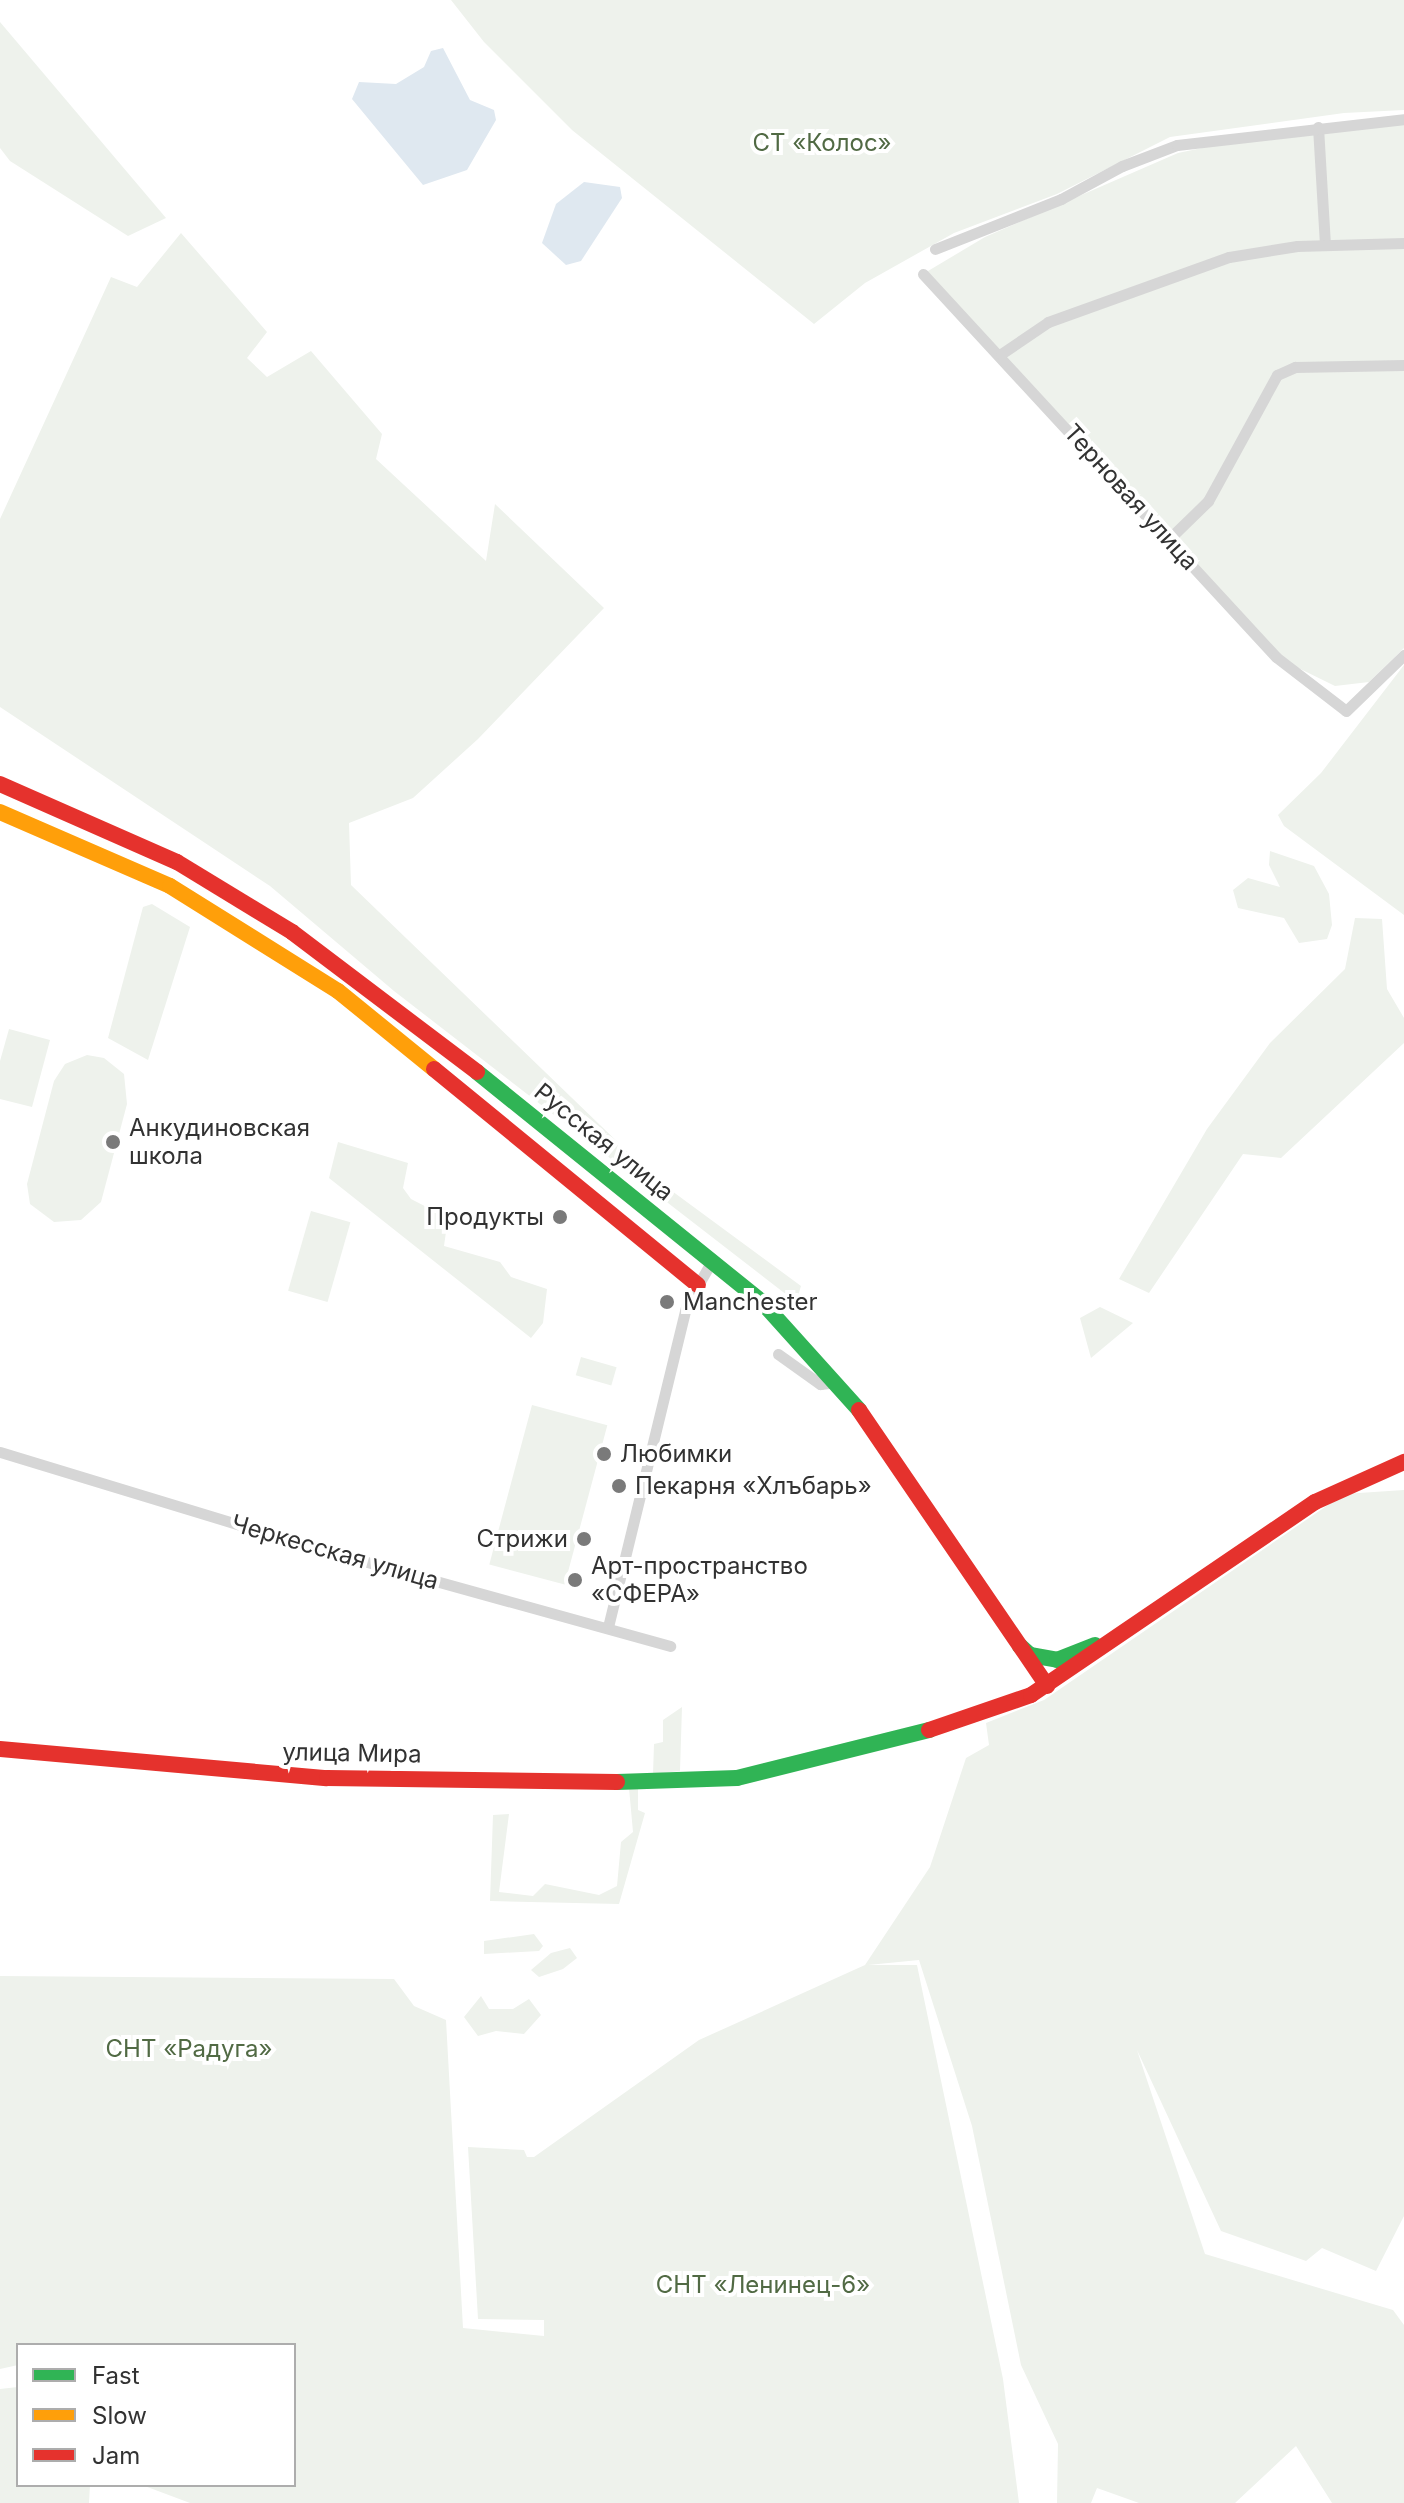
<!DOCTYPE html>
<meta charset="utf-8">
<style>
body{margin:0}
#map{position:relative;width:1404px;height:2503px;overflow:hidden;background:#fff;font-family:Inter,sans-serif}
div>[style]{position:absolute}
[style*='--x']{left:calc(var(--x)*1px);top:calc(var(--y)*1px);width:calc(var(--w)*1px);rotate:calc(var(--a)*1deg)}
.green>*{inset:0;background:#eef2ec;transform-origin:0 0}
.water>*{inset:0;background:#dfe8f0}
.street>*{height:11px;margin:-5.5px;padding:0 5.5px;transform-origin:5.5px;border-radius:5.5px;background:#d6d6d6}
.fast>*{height:16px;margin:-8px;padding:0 8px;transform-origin:8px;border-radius:8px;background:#30b455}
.slow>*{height:16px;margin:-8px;padding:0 8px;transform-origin:8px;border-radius:8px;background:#ff9f0a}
.jam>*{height:16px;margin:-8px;padding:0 8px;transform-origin:8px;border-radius:8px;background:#e5322d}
.dots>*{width:22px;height:22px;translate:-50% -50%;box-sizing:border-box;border:4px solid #fff;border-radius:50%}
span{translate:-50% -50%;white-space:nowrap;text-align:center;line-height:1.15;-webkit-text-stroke:8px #fff;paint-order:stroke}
.park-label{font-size:24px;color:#516a44}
.street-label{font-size:24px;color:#323232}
.poi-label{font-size:24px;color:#323232}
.left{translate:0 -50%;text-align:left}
.right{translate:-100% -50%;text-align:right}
.legend{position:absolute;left:16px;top:2343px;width:280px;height:144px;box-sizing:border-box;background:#fff;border:2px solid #adadad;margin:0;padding:10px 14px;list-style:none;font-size:24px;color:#323232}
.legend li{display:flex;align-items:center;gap:16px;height:40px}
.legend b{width:40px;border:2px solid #adadad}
</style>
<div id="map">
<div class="green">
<i style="clip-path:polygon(451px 0,1404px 0,1404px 110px,1344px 113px,1170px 137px,1057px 194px,954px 233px,865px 283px,814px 324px,572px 130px,484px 42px)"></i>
<i style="clip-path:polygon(0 22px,166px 218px,128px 236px,10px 161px,0 148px)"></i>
<i style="clip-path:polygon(1404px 124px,1404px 648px,1369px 682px,1335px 686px,1276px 657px,923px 274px,985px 237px,1178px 153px,1245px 139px)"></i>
<i style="clip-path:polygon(181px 233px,267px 332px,247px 358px,267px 377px,311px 351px,382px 434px,376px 459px,486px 561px,495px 504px,604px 608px,478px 739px,413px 798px,349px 823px,351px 885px,657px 1180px,801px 1286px,796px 1302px,394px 991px,270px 886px,0 707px,0 519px,111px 277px,137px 287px)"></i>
<i style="clip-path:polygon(1404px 665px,1404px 915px,1284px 826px,1278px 815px,1321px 773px)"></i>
<i style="clip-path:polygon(1270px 851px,1314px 866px,1329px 894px,1332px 925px,1327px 939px,1299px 943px,1284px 918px,1238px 908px,1233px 890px,1248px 878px,1280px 887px,1269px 865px)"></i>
<i style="clip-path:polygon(152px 904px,190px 927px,148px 1060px,108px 1038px,143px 907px)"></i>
<i style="clip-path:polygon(1355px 918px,1382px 919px,1387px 989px,1404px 1018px,1404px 1043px,1281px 1158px,1243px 1154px,1149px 1293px,1119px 1279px,1207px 1129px,1270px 1043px,1345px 969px)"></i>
<i style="clip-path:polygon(9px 1029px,50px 1040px,32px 1107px,0 1099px,0 1061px)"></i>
<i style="clip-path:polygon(87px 1055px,104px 1058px,124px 1074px,127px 1104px,101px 1202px,81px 1220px,54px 1222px,30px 1204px,27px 1184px,54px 1081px,65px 1064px)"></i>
<i style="clip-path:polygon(338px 1142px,408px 1163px,403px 1188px,411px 1199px,448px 1218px,444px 1246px,500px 1262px,511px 1277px,547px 1289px,543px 1323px,531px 1338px,329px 1178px)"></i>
<i style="left:311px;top:1211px;width:41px;height:83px;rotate:16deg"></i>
<i style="clip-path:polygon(1100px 1307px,1133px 1323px,1091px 1358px,1080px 1318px)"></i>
<i style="left:581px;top:1357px;width:37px;height:19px;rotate:16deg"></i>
<i style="left:532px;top:1405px;width:78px;height:165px;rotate:15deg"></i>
<i style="clip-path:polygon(1404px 1490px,1404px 2216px,1376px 2271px,1322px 2248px,1306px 2261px,1221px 2231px,1137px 2050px,1205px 2254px,1393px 2310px,1404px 2325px,1404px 2503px,1332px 2503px,1296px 2446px,1235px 2503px,1139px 2503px,1097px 2488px,1091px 2503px,1057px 2503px,1058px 2444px,1021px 2365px,972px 2126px,919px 1960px,868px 1965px,917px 1965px,1003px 2379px,1019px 2503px,190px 2503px,142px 2485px,294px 2485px,294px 2345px,18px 2345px,18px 2365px,0 2369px,0 1976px,394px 1979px,414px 2006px,446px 2020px,463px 2328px,544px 2336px,544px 2320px,478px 2319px,468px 2147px,524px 2150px,527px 2157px,534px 2157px,699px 2040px,865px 1965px,930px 1867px,966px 1758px,989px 1745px,986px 1723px,1044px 1700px,1344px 1494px)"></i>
<i style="clip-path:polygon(682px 1707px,680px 1771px,653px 1774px,654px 1744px,663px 1742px,663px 1720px)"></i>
<i style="clip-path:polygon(638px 1786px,638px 1810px,645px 1813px,619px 1904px,490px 1901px,493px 1815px,509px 1814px,499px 1892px,533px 1896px,545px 1884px,599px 1895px,617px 1886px,621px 1842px,633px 1832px,629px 1788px)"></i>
<i style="clip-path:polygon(534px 1934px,543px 1946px,539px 1951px,484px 1954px,484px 1941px)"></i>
<i style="clip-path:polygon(570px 1948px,577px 1958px,563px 1969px,539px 1977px,531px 1970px,551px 1953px)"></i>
<i style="clip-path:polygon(481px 1996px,489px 2009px,513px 2009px,529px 1999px,541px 2015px,524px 2034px,496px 2031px,478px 2036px,464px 2017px)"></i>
<i style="clip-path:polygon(18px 2387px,18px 2485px,90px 2485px,89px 2503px,0 2503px,0 2389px)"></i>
</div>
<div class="water">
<i style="clip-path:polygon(443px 48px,470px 100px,494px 110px,496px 120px,467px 170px,423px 185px,352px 99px,359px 82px,396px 84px,424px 67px,431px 51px)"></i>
<i style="clip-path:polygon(584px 182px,620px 187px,622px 198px,581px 261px,566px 265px,542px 243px,556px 204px)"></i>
</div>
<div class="street">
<i style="--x:1318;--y:127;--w:118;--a:86.6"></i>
<i style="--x:935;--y:249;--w:136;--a:-21.6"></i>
<i style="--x:1061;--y:199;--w:69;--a:-28.4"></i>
<i style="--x:1122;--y:166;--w:59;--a:-20.9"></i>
<i style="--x:1177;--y:145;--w:228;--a:-6.5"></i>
<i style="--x:923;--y:274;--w:521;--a:47.33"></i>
<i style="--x:1276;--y:657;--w:88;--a:37.6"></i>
<i style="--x:1346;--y:711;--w:81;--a:-44"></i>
<i style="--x:1001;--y:354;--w:57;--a:-34.2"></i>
<i style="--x:1048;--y:322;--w:192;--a:-19.8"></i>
<i style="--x:1229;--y:257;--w:69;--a:-9.2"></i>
<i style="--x:1297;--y:246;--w:107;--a:-1.6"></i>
<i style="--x:1170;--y:538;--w:53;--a:-44.2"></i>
<i style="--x:1208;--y:501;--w:144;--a:-61.3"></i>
<i style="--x:1277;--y:375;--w:20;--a:-24"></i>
<i style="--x:1295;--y:367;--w:109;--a:-1.1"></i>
<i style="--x:778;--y:1354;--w:52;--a:35.5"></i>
<i style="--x:820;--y:1384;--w:17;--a:-7"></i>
<i style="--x:0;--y:1452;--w:320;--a:16.9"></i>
<i style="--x:306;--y:1545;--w:378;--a:15.5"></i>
<i style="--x:608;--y:1627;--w:330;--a:-76.3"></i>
<i style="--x:686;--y:1306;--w:54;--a:-60.1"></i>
</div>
<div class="fast">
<i style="--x:477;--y:1072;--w:365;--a:38.9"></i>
<i style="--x:761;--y:1301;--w:147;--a:48"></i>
<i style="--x:1020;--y:1646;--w:13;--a:42"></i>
<i style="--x:1030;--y:1655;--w:27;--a:10"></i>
<i style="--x:1057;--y:1660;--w:41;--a:-21.5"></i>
<i style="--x:617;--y:1782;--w:120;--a:-1.9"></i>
<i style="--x:737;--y:1778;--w:198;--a:-14"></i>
</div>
<div class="slow">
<i style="--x:0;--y:812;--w:185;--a:23.5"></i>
<i style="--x:170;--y:886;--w:198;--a:32"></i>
<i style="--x:338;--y:991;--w:124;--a:39.1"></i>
</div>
<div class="jam">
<i style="--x:0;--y:784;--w:193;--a:23.8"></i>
<i style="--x:177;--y:862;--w:135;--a:31.3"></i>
<i style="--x:292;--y:932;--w:232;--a:37.1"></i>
<i style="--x:434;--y:1069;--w:341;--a:39.3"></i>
<i style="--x:859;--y:1410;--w:334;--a:55.7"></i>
<i style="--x:929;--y:1730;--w:108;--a:-18.9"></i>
<i style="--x:1031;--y:1695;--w:343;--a:-34.2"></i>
<i style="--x:1315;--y:1502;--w:98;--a:-24.2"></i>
<i style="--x:0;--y:1749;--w:328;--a:5.1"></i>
<i style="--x:327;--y:1778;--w:290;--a:0.8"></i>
</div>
<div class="dots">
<i style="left:113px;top:1142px;background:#7a7a7a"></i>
<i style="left:560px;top:1217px;background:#7a7a7a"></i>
<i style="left:667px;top:1302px;background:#7a7a7a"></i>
<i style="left:604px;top:1454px;background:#7a7a7a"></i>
<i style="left:619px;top:1486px;background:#7a7a7a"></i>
<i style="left:584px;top:1539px;background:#7a7a7a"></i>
<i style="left:575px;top:1580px;background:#7a7a7a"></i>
</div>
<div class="park-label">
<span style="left:822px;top:143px">СТ «Колос»</span>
<span style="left:189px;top:2049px">СНТ «Радуга»</span>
<span style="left:763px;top:2285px">СНТ «Ленинец-6»</span>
</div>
<div class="street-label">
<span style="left:1131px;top:497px;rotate:48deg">Терновая улица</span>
<span style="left:604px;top:1142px;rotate:39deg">Русская улица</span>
<span style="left:335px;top:1552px;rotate:16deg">Черкесская улица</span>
<span style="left:352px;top:1753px;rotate:1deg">улица Мира</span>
</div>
<div class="poi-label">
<span class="left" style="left:129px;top:1142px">Анкудиновская<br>школа</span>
<span class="right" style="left:544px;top:1217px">Продукты</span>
<span class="left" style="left:683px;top:1302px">Manchester</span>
<span class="left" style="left:620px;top:1454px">Любимки</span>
<span class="left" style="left:635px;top:1486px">Пекарня «Хлъбарь»</span>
<span class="right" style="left:568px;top:1539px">Стрижи</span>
<span class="left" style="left:591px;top:1580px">Арт-пространство<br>«СФЕРА»</span>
</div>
<ul class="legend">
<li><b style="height:10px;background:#30b455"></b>Fast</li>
<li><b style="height:10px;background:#ff9f0a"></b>Slow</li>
<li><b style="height:10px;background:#e5322d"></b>Jam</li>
</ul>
</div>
